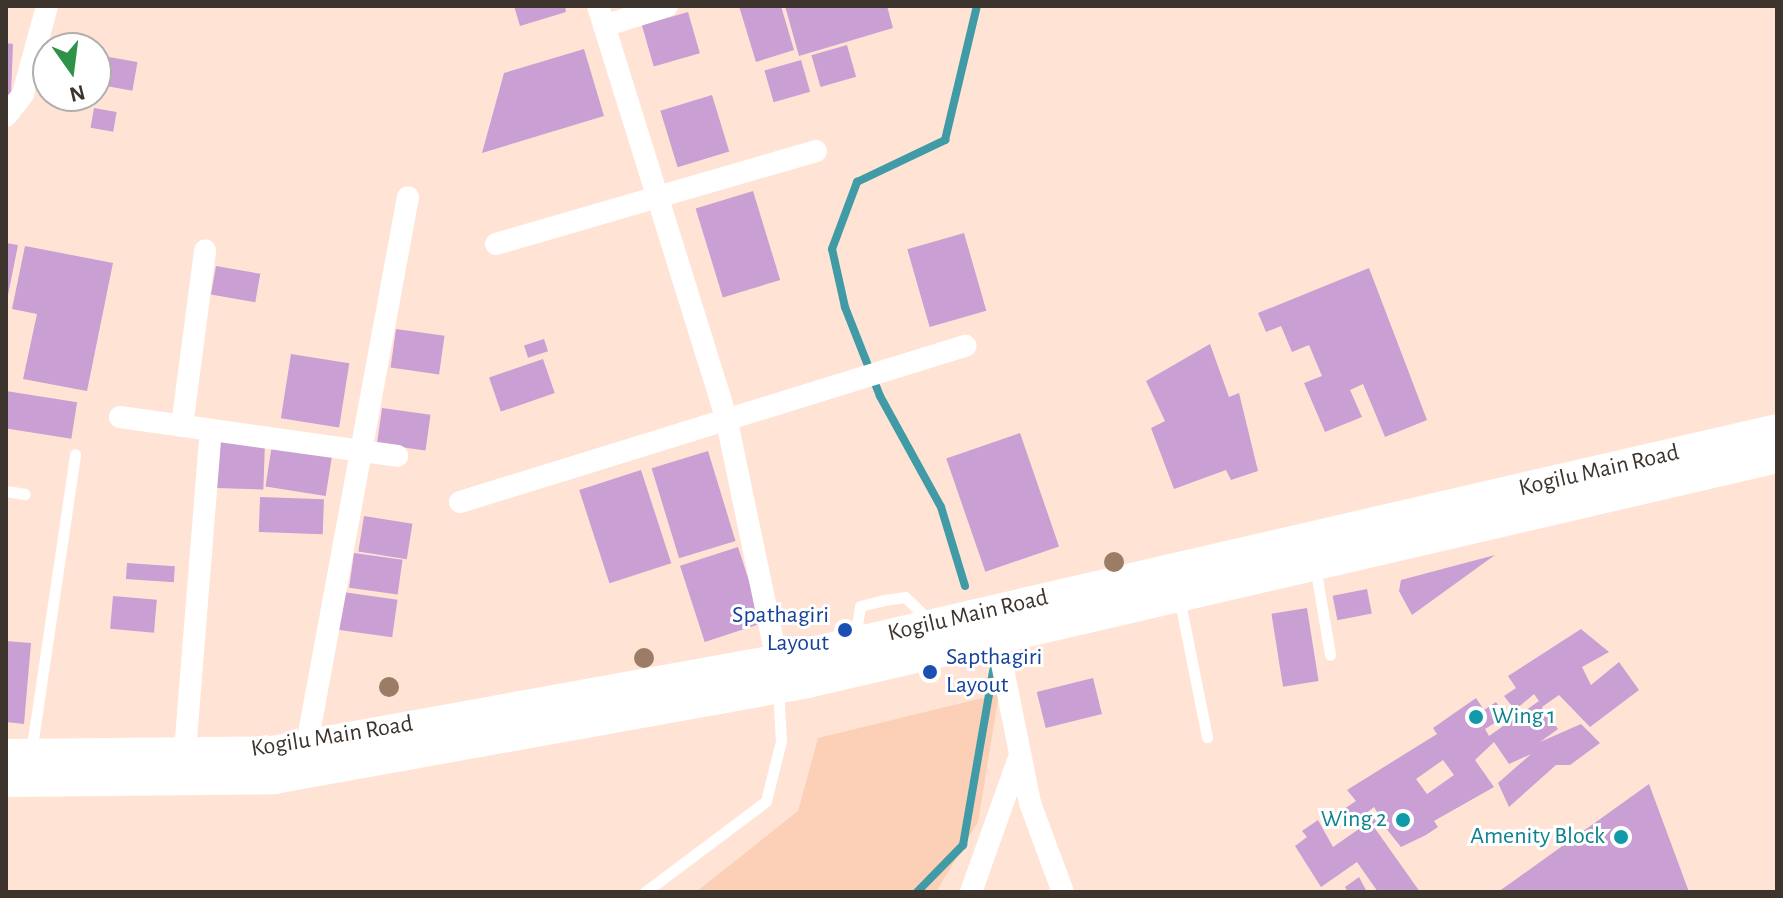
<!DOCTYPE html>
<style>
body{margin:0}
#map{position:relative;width:1783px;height:898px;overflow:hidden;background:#ffe4d5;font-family:"Alegreya Sans",sans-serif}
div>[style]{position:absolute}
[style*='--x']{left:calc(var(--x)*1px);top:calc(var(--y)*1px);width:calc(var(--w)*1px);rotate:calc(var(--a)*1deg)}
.green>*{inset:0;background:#fcd0b7}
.stream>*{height:8px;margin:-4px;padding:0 4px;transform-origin:4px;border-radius:4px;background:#409ba6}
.building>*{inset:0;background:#c99fd4;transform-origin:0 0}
.service>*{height:11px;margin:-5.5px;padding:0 5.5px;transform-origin:5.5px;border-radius:5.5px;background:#fff}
.minor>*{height:22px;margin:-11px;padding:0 11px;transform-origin:11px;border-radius:11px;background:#fff}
.secondary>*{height:30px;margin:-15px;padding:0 15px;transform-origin:15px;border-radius:15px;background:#fff}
.trees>*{width:20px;height:20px;margin:-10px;border-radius:50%;background:#9d7c66}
.dots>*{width:22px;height:22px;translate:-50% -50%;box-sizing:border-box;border:4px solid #fff;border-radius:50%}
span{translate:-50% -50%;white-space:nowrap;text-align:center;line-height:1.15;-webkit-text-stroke:6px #fff;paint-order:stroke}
.street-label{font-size:24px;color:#3e342e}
.transit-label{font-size:24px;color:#164399}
.right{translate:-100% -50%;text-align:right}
.left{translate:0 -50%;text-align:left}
.culture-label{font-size:24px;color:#0d838f}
.frame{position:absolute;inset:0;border:8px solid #3e342e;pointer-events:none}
.north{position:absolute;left:32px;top:32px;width:80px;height:80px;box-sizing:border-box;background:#fff;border:2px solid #b2aeab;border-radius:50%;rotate:166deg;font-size:22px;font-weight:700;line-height:32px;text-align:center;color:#3e342e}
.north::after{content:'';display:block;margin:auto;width:28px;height:36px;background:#2e9248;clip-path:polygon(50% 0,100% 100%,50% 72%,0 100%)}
</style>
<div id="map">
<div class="green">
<i style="clip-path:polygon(999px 694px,978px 822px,936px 892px,696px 892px,798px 811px,818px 738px)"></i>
</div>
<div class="stream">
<i style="--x:965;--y:586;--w:83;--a:-106.9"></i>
<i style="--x:941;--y:507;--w:127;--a:-118.8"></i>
<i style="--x:880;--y:396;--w:96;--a:-111.5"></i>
<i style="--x:845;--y:307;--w:59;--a:-102.6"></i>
<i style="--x:832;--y:249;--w:72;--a:-69.5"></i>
<i style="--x:857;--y:182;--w:98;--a:-25.5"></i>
<i style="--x:945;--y:140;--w:138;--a:-76.6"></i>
<i style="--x:917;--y:892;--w:66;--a:-45.6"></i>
<i style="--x:963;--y:845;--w:177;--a:-80.2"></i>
</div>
<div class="building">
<i style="clip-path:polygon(514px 6px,565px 6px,566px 12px,520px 26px)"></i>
<i style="clip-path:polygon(739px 6px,781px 6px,794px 50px,756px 62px)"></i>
<i style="clip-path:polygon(785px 6px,887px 6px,893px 28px,799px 56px)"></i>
<i style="left:688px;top:12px;width:43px;height:48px;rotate:74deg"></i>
<i style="clip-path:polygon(6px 43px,13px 44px,11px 95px,6px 94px)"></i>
<i style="left:847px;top:45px;width:33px;height:37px;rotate:74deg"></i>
<i style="clip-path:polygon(584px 49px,604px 116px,482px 153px,504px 73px)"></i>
<i style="left:103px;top:56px;width:35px;height:29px;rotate:10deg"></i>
<i style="left:801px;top:60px;width:33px;height:38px;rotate:74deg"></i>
<i style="left:712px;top:95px;width:59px;height:54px;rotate:73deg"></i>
<i style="left:94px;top:108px;width:23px;height:20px;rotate:10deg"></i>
<i style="left:753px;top:191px;width:93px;height:60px;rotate:73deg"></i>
<i style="left:964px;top:233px;width:81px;height:59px;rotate:74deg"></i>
<i style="clip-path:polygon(6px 243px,18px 245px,7px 300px,6px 300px)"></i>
<i style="clip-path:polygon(25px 246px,113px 263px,87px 391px,23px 379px,37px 314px,12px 309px)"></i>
<i style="left:216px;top:266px;width:45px;height:29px;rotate:10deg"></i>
<i style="clip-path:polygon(1369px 268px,1427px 420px,1385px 437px,1363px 384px,1350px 390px,1362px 417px,1325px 432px,1304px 383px,1322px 376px,1309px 345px,1292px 352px,1281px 326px,1266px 332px,1258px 313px)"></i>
<i style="left:396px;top:329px;width:49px;height:39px;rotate:8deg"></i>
<i style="left:544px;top:339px;width:13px;height:21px;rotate:72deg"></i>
<i style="clip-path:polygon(1210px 344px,1229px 397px,1239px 393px,1258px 471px,1231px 480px,1226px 470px,1174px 489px,1151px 428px,1165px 421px,1146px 381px)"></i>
<i style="left:291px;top:354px;width:59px;height:65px;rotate:9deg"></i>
<i style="left:543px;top:359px;width:36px;height:57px;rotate:71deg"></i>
<i style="left:6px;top:391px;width:72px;height:37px;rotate:9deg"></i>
<i style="left:382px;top:408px;width:49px;height:36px;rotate:8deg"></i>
<i style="left:1020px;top:433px;width:120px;height:78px;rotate:71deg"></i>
<i style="left:218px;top:441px;width:47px;height:47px;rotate:2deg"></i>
<i style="left:272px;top:445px;width:61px;height:42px;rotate:9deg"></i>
<i style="left:708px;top:451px;width:94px;height:59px;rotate:73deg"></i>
<i style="left:641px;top:470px;width:98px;height:65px;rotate:72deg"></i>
<i style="left:260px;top:497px;width:64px;height:35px;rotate:2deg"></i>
<i style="left:364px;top:516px;width:49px;height:36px;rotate:9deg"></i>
<i style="left:738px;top:547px;width:80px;height:61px;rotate:72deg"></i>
<i style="left:354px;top:553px;width:49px;height:35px;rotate:8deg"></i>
<i style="clip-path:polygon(1495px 555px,1412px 615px,1399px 591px,1401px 580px)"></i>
<i style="left:127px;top:563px;width:48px;height:16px;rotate:4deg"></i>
<i style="left:1367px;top:589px;width:25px;height:35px;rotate:79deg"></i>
<i style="left:343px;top:592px;width:55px;height:38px;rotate:8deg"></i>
<i style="left:113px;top:596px;width:44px;height:33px;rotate:5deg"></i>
<i style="left:1307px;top:608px;width:74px;height:36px;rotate:81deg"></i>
<i style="clip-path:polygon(evenodd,1581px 629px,1609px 652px,1582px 667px,1591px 685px,1619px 662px,1639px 690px,1590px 727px,1559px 695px,1542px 707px,1558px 729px,1540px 742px,1581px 724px,1600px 743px,1570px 765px,1556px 765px,1509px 807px,1498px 783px,1531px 754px,1509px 764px,1494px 742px,1475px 760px,1494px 787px,1434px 821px,1438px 827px,1426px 835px,1401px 847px,1381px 822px,1374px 827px,1420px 892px,1378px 892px,1357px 862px,1321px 887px,1295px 846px,1307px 837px,1302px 831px,1318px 820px,1333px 847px,1379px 815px,1374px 807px,1354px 823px,1344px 809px,1356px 801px,1347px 790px,1437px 734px,1433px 728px,1476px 698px,1484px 710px,1496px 702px,1506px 716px,1485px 729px,1489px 736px,1539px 701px,1534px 694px,1515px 710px,1504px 696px,1516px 688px,1508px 676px,1581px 629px,1443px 760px,1454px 775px,1427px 794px,1416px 779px,1443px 760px)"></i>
<i style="clip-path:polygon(6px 641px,31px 643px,24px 724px,6px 722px)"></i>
<i style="left:1093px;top:678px;width:37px;height:58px;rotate:76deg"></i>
<i style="clip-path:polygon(1649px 784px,1689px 892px,1498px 892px)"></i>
<i style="clip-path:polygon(1359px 877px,1367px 892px,1348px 892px,1345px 887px)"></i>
</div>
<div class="service">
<i style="--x:6;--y:491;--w:19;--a:9"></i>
<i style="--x:1315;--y:566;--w:90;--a:80.4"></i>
<i style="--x:1179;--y:597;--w:143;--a:78.7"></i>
<i style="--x:855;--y:638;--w:32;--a:-81"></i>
<i style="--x:860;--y:606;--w:25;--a:-14"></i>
<i style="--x:884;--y:600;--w:21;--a:-8"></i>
<i style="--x:905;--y:597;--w:36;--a:44"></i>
<i style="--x:31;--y:753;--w:302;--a:-81.6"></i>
<i style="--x:645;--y:892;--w:151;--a:-36.9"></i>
<i style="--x:766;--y:801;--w:62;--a:-76"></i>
<i style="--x:781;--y:741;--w:53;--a:-93.2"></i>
</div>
<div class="minor">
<i style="--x:598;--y:6;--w:430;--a:72.7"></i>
<i style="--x:726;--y:417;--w:259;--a:78.2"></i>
<i style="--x:604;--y:26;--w:66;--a:-17.6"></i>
<i style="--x:6;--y:116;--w:28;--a:-52"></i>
<i style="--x:23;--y:94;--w:91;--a:-74.7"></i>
<i style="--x:496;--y:244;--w:333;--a:-16.2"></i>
<i style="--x:120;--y:417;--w:280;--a:8"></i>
<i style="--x:182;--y:426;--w:177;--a:-82.5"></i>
<i style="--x:460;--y:502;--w:529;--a:-17.17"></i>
<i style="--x:994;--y:624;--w:183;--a:78.6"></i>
<i style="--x:1030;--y:803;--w:95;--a:69.7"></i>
<i style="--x:307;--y:744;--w:556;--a:-79.54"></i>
<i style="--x:185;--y:751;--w:322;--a:-85.4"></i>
<i style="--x:971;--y:892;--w:145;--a:-70.3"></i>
</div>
<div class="secondary">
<i style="--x:6;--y:754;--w:266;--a:-0.6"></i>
<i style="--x:272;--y:751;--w:517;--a:-10.25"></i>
<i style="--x:781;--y:659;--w:1022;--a:-13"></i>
<i style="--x:6;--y:782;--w:268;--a:-0.6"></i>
<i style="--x:274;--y:779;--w:543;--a:-10.19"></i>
<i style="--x:808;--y:683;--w:995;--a:-13.07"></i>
</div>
<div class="trees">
<i style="left:1114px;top:562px"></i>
<i style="left:644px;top:658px"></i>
<i style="left:389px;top:687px"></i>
</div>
<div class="dots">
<i style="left:845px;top:630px;background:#1a4fb4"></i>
<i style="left:930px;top:672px;background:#1a4fb4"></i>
<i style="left:1476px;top:717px;background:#0f9aa8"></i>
<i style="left:1403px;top:820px;background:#0f9aa8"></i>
<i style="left:1621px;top:837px;background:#0f9aa8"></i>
</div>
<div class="street-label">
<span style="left:1599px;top:471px;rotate:-13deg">Kogilu Main Road</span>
<span style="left:968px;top:616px;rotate:-13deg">Kogilu Main Road</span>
<span style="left:332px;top:737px;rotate:-9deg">Kogilu Main Road</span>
</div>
<div class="transit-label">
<span class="right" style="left:829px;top:630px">Spathagiri<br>Layout</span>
<span class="left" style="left:946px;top:672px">Sapthagiri<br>Layout</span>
</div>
<div class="culture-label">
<span class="left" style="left:1492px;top:717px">Wing 1</span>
<span class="right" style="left:1387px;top:820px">Wing 2</span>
<span class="right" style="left:1605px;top:837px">Amenity Block</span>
</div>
<div class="frame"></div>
<div class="north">N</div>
</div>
